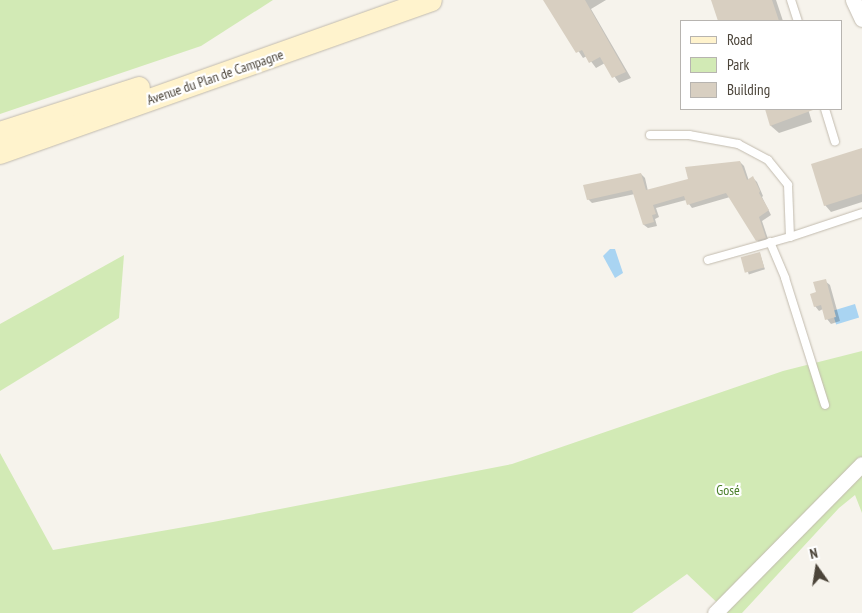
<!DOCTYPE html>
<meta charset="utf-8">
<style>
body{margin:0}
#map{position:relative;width:862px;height:613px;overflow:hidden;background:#f6f3ec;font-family:"PT Sans Narrow",sans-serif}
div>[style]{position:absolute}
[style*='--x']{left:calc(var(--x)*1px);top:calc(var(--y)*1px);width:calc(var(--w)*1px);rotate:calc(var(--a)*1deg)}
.green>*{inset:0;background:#d2eab5}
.water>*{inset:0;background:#a9d4f2;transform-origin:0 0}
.shadow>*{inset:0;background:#0003;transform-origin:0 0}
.building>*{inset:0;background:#d8cfc1;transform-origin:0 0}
.roads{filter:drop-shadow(0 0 1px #c2bbae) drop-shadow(0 0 1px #c2bbae)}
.service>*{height:8px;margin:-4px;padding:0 4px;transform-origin:4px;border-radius:4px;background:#fff}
.minor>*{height:15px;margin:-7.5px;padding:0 7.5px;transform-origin:7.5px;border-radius:7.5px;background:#fff}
.secondary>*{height:22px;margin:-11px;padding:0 11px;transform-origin:11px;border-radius:11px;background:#fff3cd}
span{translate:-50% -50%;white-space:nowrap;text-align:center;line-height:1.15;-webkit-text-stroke:4.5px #fff;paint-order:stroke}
.street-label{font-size:14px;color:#4b4439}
.park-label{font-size:14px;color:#4a7f2a}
.legend{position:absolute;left:680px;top:20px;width:162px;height:90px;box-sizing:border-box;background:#fff;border:1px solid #b7b4b0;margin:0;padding:6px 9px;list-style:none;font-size:15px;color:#4b4439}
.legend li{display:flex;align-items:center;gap:10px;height:25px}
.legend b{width:25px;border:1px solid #b7b4b0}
.north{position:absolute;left:792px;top:543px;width:50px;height:50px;-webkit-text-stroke:4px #fff;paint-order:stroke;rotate:347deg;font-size:14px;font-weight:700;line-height:20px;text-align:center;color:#4b4439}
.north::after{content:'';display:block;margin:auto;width:18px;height:22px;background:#4b4439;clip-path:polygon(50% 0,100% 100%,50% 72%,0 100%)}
</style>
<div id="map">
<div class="green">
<i style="clip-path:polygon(0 0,273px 0,201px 46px,0 114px)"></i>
<i style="clip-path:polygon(124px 255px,119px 318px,0 391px,0 324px)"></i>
<i style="clip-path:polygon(862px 351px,862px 513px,855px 495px,839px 508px,742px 613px,728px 613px,687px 574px,632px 613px,0 613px,0 453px,53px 550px,213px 522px,512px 464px,783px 371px)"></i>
</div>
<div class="water">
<i style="clip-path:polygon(610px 249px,615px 249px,623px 273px,615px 278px,603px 256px)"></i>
<i style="left:855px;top:304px;width:14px;height:24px;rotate:73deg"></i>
</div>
<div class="shadow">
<i style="clip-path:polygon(548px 0,606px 0,591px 9px,631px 78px,619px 83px,605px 63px,596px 68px,587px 56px,583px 58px,546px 2px)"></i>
<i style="clip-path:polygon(713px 0,776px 0,783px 21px,719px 21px)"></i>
<i style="clip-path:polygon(766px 109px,808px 109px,812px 122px,779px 133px,771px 126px)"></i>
<i style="clip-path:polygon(862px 150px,862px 202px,831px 212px,825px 205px)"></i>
<i style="clip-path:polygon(740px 162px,744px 166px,749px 181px,753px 178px,757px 182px,763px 196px,762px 197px,771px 215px,762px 221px,769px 242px,761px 244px,757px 240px,730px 197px,692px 208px,686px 200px,656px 208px,659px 217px,655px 219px,657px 226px,648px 228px,644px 225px,635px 194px,592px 203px,588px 199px,641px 174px,645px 178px,648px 191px,690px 180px)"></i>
<i style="left:760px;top:254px;width:16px;height:17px;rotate:72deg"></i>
<i style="clip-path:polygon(825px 281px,830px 285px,840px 321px,831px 324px,827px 319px,823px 309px,819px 311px,815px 306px,818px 293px)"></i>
</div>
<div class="building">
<i style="clip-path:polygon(543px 0,585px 0,626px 72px,612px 78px,600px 57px,589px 63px,582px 50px,576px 53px)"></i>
<i style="clip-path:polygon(711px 0,772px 0,779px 21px,718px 21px)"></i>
<i style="clip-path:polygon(765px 109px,813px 109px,813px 110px,770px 126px)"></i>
<i style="clip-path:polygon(862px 148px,862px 194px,824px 206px,811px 164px)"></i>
<i style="clip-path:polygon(740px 161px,747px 180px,753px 176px,760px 191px,759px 193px,769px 210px,759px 217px,766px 238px,756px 241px,726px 193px,687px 205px,684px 196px,653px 205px,656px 214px,652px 215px,654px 222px,643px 225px,632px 190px,587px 200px,583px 185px,641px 173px,646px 190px,688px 179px,685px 167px)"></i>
<i style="left:760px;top:252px;width:16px;height:20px;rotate:75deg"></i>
<i style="clip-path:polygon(826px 279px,836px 317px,825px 320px,821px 305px,814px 307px,810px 294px,816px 292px,813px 282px)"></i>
</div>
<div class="roads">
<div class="service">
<i style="--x:791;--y:0;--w:22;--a:72"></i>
<i style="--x:825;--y:109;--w:34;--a:73"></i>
<i style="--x:650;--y:135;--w:39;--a:0"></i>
<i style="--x:689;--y:135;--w:50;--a:10.4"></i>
<i style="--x:738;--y:144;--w:34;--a:28"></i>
<i style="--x:768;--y:160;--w:32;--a:51"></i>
<i style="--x:788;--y:185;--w:52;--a:87.8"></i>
<i style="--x:770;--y:242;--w:39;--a:67"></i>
<i style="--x:785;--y:278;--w:133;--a:72.5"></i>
<i style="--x:708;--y:260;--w:85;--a:-15.7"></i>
<i style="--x:790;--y:237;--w:76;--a:-18.4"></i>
</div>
<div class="minor">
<i style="--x:853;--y:0;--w:21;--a:65"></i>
<i style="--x:715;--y:613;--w:209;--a:-45.4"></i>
</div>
<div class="secondary">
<i style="--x:0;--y:133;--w:146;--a:-17.9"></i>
<i style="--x:0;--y:153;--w:457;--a:-19.5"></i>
</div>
</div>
<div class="street-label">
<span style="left:215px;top:77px;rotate:-19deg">Avenue du Plan de Campagne</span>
</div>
<div class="park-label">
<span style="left:728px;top:490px">Gosé</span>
</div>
<ul class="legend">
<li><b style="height:6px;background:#fff3cd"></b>Road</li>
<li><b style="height:14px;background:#d2eab5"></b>Park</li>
<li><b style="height:14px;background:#d8cfc1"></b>Building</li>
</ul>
<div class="north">N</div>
</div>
